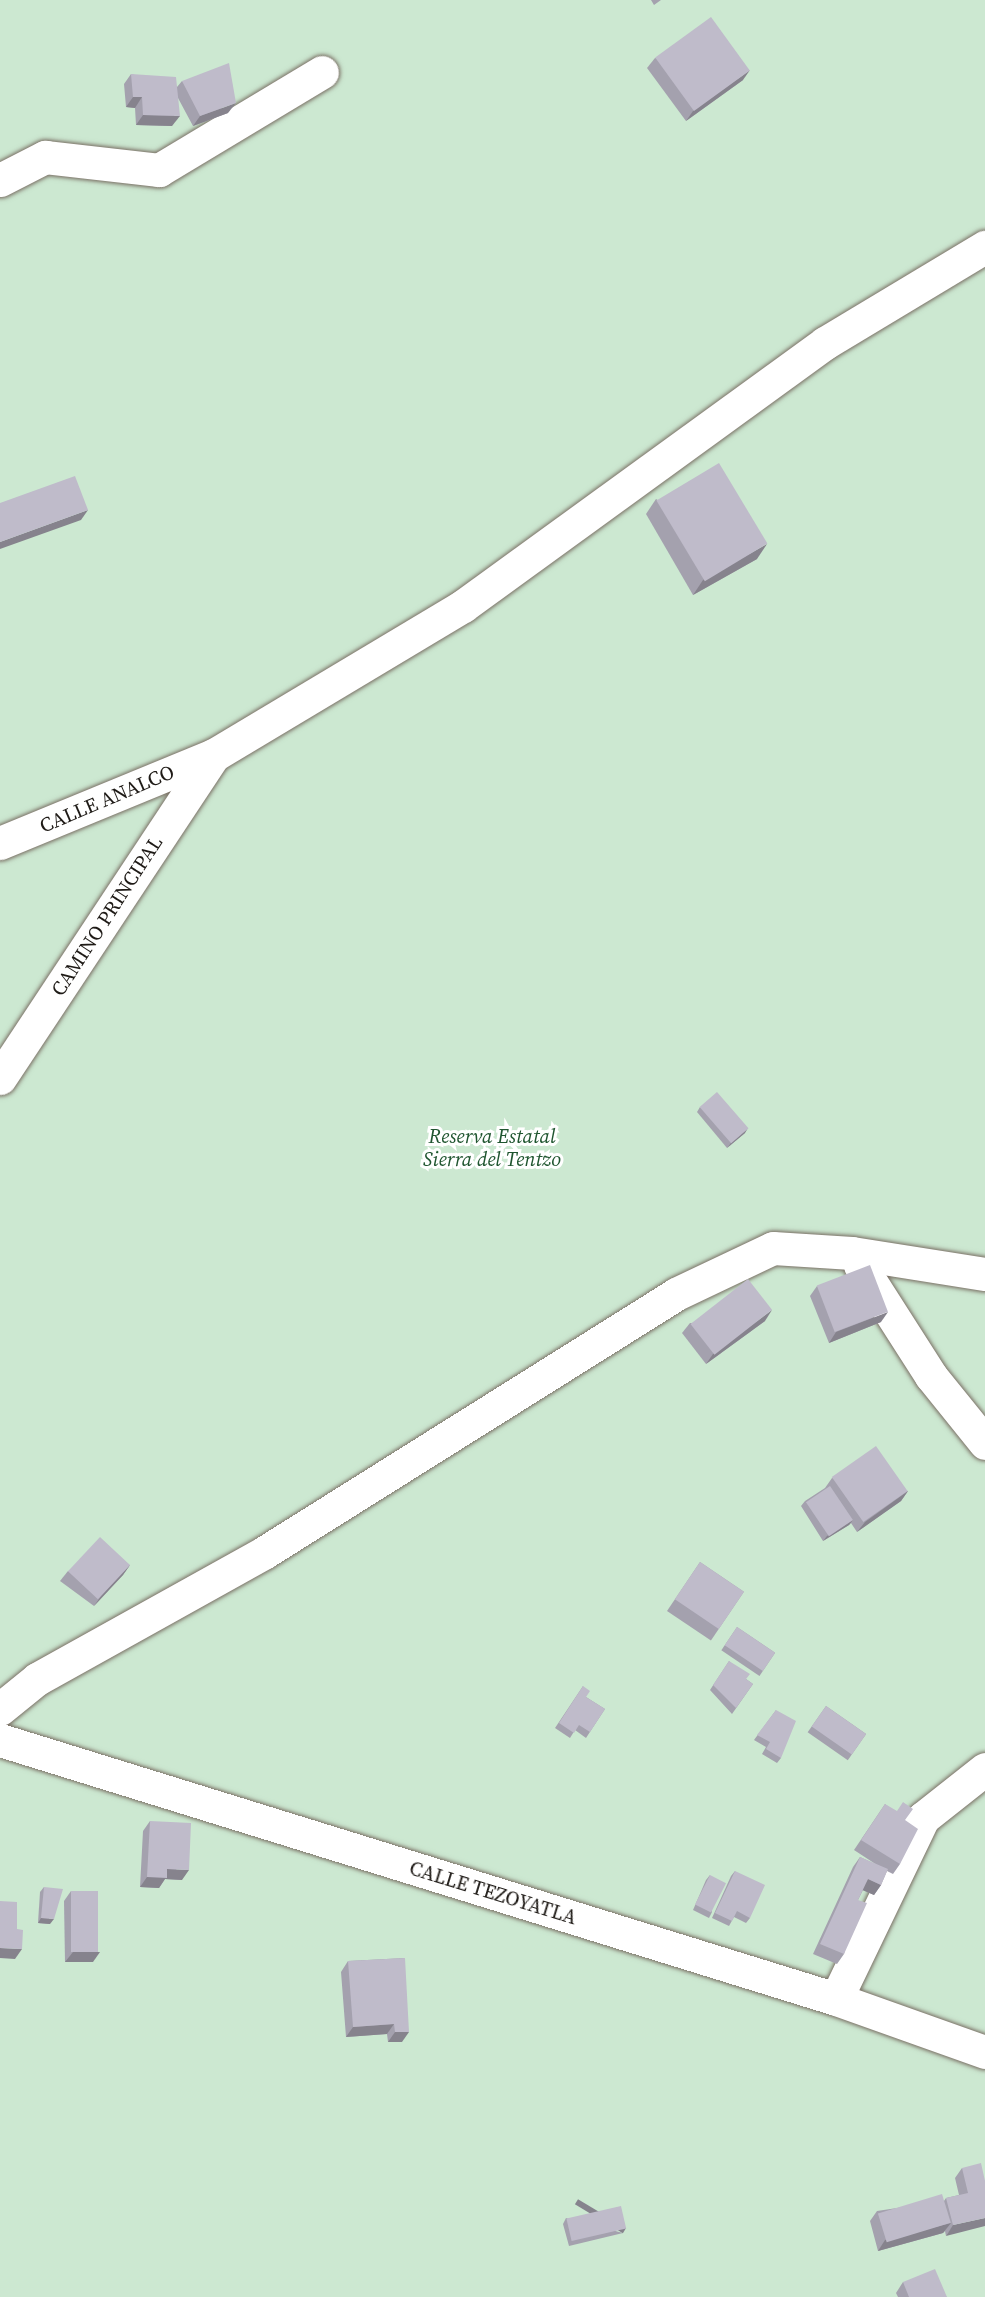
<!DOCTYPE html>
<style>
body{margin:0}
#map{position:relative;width:985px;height:2297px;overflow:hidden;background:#fff4e6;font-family:"Source Serif 4",serif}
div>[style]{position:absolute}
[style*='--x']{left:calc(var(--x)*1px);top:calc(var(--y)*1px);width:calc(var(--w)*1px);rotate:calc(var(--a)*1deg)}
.green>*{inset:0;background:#cce8d1;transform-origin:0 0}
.roads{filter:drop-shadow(0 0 2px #7a7065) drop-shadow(0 0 2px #7a7065)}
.street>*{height:33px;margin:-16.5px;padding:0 16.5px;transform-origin:16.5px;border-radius:16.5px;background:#fff}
.wall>*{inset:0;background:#a4a1ae;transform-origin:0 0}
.shaded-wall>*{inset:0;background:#86838d;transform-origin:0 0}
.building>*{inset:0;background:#bfbbca;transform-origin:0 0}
span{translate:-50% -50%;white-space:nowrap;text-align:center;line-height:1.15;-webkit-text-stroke:6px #fff;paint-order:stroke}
.street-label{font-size:20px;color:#1e1a16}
.park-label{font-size:20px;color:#1f552f;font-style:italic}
</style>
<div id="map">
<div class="green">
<i style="left:0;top:0;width:985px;height:2297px"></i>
</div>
<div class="roads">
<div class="street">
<i style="--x:0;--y:180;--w:51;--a:-27.1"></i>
<i style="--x:45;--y:157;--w:115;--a:6.5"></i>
<i style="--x:159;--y:170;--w:190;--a:-31"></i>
<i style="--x:0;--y:843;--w:231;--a:-22.4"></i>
<i style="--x:214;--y:755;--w:290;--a:-30.9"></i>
<i style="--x:463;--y:606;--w:447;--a:-36"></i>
<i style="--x:825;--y:343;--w:187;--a:-31"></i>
<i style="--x:0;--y:1078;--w:387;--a:-56.5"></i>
<i style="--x:860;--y:1265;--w:132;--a:57.4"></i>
<i style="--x:931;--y:1376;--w:86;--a:51.1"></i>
<i style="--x:0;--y:1709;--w:48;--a:-39"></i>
<i style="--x:37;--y:1679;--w:261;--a:-29.1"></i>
<i style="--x:265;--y:1552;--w:485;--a:-32.1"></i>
<i style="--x:676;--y:1294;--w:107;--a:-25.4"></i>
<i style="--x:773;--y:1248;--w:79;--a:3.6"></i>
<i style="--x:852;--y:1253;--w:135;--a:9"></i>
<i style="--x:0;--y:1740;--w:875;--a:17.21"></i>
<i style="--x:836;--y:1999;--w:158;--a:19.6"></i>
<i style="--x:836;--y:1999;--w:201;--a:-64.3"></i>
<i style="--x:923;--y:1818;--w:79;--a:-38.3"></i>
</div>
</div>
<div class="wall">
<i style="clip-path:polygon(651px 0,661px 0,654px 5px)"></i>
<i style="clip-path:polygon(655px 58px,743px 80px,686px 121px,647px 68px)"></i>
<i style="clip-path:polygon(131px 74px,177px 87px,182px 81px,228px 113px,193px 126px,178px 98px,172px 126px,136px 125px,135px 108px,126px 107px,124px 84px)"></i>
<i style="clip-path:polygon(656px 499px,757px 559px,693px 595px,646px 514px)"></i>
<i style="clip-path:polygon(700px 1107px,745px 1133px,727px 1148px,697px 1112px)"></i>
<i style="clip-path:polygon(817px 1286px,881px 1322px,829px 1343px,810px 1296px)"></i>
<i style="clip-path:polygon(765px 1321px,706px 1364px,682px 1333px,690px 1323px)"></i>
<i style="clip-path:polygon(832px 1478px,908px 1491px,901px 1501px,857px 1532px,851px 1523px,849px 1525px,823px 1541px,801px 1506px,805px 1501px,825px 1488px)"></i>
<i style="left:700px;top:1562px;width:53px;height:59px;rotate:34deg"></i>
<i style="clip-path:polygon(130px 1565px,123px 1575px,94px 1606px,60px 1581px,68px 1571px)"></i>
<i style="left:737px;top:1627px;width:46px;height:28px;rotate:34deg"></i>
<i style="clip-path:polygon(729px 1661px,746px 1679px,753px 1684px,732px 1714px,710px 1690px)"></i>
<i style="clip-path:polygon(583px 1686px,586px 1697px,605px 1709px,586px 1738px,575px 1730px,570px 1738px,555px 1728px)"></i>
<i style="left:826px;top:1706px;width:49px;height:32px;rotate:35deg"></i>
<i style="clip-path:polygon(776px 1710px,781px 1758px,777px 1763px,762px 1754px,766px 1747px,754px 1740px)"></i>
<i style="clip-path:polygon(885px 1804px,905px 1820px,900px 1864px,893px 1874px,887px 1871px,881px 1885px,874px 1895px,863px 1890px,858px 1900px,844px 1954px,837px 1964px,813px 1954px,853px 1867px,860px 1857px,877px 1865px,854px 1850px)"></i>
<i style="clip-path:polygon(150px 1821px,182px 1880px,165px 1879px,159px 1888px,140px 1887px,143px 1831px)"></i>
<i style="clip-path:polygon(735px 1871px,750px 1918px,746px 1923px,734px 1917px,729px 1926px,712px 1918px,731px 1876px)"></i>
<i style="clip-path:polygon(710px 1875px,712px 1912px,709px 1918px,693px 1910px,706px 1880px)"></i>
<i style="clip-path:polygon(44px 1887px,50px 1924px,38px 1923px,40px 1892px)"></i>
<i style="clip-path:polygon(71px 1891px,93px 1962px,65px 1962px,64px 1901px)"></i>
<i style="clip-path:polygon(405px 1958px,402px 2042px,388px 2042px,387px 2034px,346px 2037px,341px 1972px,348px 1961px)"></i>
<i style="clip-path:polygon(962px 2168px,985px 2181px,946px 2236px,945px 2231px,943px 2233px,878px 2251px,870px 2221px,877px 2211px,944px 2201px,946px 2198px,959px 2195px,955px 2178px)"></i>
<i style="clip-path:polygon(566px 2218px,623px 2233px,569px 2246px,563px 2224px)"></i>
<i style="clip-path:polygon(903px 2282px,947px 2297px,898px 2297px,896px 2293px)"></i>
</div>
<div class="shaded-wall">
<i style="clip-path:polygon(750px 70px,743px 80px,686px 121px,693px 111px)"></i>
<i style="clip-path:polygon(133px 97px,142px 97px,135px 108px,126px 107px)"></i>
<i style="clip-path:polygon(236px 103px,228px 113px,193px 126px,200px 116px)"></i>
<i style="clip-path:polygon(143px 115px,180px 116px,172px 126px,136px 125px)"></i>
<i style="clip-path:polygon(88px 510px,81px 520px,0 549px,0 542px)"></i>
<i style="clip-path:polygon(767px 544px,757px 559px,693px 595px,703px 580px)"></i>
<i style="clip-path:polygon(748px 1128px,745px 1133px,727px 1148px,731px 1143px)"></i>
<i style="clip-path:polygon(772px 1310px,765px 1321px,706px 1364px,713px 1354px)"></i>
<i style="clip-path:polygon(888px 1312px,881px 1322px,829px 1343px,836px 1332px)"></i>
<i style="clip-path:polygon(908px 1491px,901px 1501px,857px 1532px,865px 1522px)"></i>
<i style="clip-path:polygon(853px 1520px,849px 1525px,823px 1541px,827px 1536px)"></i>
<i style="clip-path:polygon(130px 1565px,123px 1575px,94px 1606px,101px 1596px)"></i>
<i style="clip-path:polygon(167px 1869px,189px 1870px,182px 1880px,165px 1879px,159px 1888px,140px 1887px,147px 1877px)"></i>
<i style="clip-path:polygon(868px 1879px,881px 1885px,874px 1895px,860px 1889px)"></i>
<i style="clip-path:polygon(41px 1918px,54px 1919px,50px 1924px,38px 1923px)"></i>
<i style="clip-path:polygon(0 1948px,22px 1949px,15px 1959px,0 1958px)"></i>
<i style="clip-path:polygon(73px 1952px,100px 1952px,93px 1962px,65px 1962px)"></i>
<i style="clip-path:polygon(394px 2024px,387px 2034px,346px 2037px,353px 2027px)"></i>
<i style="clip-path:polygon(395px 2032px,409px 2032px,402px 2042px,388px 2042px)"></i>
<i style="clip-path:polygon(985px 2218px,985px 2226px,946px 2236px,953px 2225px)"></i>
<i style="clip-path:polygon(951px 2223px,943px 2233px,878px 2251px,885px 2240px)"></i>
<i style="left:626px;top:2228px;width:6px;height:56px;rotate:121deg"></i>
</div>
<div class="building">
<i style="left:711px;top:17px;width:66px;height:69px;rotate:54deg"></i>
<i style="clip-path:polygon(229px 63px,236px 103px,200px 116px,182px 81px)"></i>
<i style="clip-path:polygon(131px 74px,176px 77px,180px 116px,143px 115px,142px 97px,133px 97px)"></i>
<i style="left:719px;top:463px;width:94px;height:73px;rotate:59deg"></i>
<i style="clip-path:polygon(75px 476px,88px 510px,0 542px,0 503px)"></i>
<i style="left:717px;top:1092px;width:48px;height:23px;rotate:49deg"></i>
<i style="left:870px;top:1265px;width:50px;height:57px;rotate:69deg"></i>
<i style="left:748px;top:1279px;width:39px;height:73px;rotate:52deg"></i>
<i style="left:876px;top:1446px;width:55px;height:54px;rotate:55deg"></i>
<i style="left:830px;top:1486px;width:41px;height:29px;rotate:56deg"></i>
<i style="left:100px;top:1537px;width:41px;height:47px;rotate:43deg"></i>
<i style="left:700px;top:1562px;width:53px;height:45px;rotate:34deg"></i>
<i style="left:737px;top:1627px;width:46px;height:22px;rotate:34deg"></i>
<i style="clip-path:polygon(729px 1661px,750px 1674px,746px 1679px,753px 1684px,736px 1708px,713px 1685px)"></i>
<i style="clip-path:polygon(583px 1686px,590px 1691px,586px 1697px,605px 1709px,590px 1732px,579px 1725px,574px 1733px,559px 1723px)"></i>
<i style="left:826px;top:1706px;width:49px;height:25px;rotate:35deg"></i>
<i style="clip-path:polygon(776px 1710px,796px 1721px,781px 1758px,766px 1749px,770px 1742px,757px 1735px)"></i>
<i style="clip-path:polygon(903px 1802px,913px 1809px,905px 1820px,918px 1829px,900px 1864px,861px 1840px,885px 1804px,897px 1811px)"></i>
<i style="clip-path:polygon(150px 1821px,191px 1823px,189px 1870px,167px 1869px,167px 1878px,147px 1877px)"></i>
<i style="clip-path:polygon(860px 1857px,888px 1869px,881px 1885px,868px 1879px,858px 1900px,867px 1903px,844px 1954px,820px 1944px)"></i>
<i style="clip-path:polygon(735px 1871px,765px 1885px,750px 1918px,737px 1911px,732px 1921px,715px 1913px)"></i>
<i style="left:710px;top:1875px;width:18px;height:33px;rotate:27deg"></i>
<i style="clip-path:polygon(44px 1887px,63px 1889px,54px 1919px,41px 1918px)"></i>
<i style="left:71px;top:1891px;width:27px;height:61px"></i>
<i style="clip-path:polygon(0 1901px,17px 1902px,17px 1929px,23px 1930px,22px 1949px,0 1948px)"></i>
<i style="clip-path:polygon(405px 1958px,409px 2032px,395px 2032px,394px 2024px,353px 2027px,348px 1961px)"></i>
<i style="clip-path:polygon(981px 2163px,985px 2181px,985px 2218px,953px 2225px,946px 2198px,968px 2193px,962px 2168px)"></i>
<i style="left:942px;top:2194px;width:30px;height:67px;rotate:73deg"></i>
<i style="left:621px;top:2206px;width:23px;height:56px;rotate:77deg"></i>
<i style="clip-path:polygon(935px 2269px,947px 2297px,909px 2297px,903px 2282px)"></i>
</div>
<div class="street-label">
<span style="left:107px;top:799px;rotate:-23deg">CALLE ANALCO</span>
<span style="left:107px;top:916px;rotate:-57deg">CAMINO PRINCIPAL</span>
<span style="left:493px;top:1893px;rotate:17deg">CALLE TEZOYATLA</span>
</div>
<div class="park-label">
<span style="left:492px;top:1148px">Reserva Estatal<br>Sierra del Tentzo</span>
</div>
</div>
